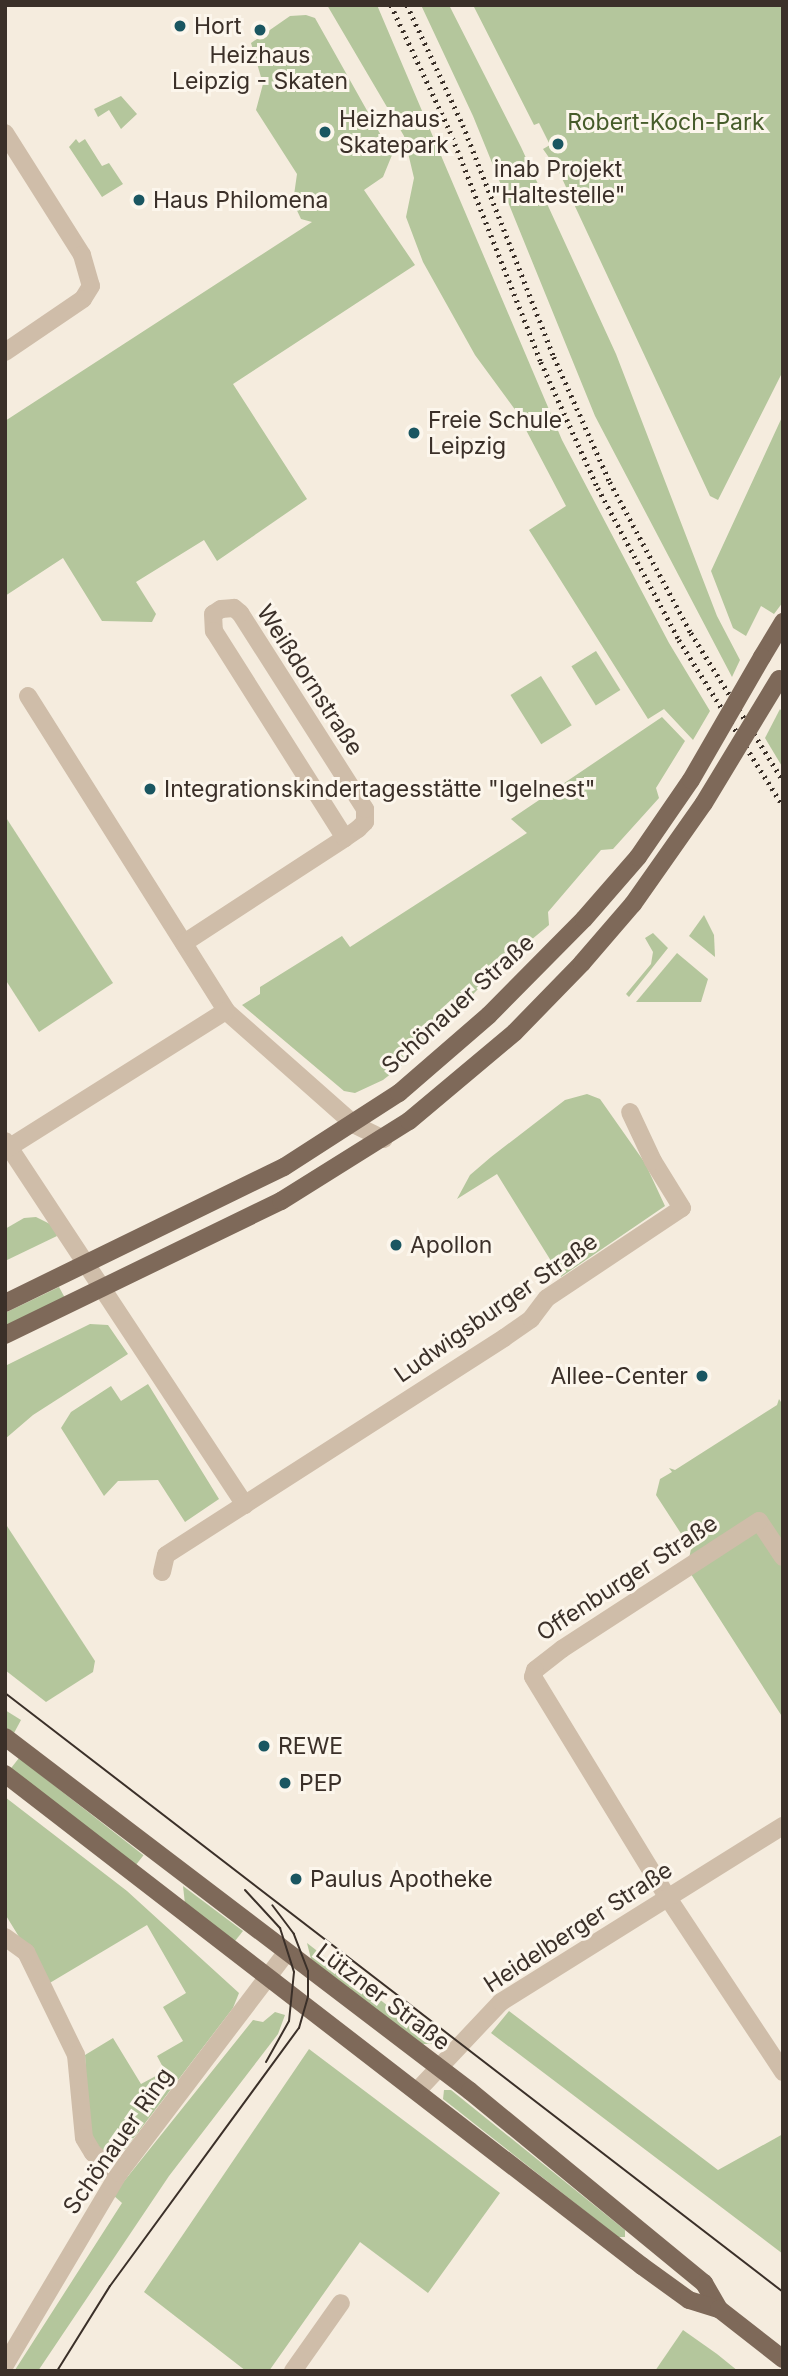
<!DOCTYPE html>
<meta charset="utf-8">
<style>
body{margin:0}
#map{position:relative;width:788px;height:2376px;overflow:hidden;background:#f5ecde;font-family:Inter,sans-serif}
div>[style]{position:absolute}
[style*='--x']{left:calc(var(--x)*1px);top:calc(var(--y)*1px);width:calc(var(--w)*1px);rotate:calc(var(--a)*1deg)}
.green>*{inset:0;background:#b4c69c;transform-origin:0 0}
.minor>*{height:18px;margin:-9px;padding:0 9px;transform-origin:9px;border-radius:9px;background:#cfbda9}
.major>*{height:18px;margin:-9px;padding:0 9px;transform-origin:9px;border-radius:9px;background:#7e6959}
.tram>*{height:2px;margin:-1px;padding:0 1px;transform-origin:1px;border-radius:1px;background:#3b3029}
.rail>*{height:4.5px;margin-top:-2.25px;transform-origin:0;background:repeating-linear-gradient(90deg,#3b3029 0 2px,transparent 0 7px)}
.major-bridge>*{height:18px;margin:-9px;padding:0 9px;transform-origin:9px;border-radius:9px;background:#7e6959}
.dots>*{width:19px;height:19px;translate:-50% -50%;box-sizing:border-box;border:4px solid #fcf6ec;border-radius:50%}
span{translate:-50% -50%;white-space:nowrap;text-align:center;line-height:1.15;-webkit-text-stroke:6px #fcf6ec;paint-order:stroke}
.poi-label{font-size:23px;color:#3b3029}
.left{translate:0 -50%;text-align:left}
.right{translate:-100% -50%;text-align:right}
.park-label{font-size:23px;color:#465c2a}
.street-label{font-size:23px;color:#3b3029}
.frame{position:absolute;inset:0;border:7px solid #3b3029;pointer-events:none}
</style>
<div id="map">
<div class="green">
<i style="clip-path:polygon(327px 5px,377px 5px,562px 440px,669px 643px,710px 711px,693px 740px,664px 709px,648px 719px,529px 530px,566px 506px,516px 411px,475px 355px,423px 262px,406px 217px,414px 178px,404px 136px)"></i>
<i style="clip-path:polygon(421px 5px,449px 5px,521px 147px,616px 354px,717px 616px,740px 660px,732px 677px,595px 416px,473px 116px)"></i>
<i style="clip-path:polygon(473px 5px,783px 5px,783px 371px,718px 500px,710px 496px,559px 172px,543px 149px,550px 145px,539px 123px,534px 125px)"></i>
<i style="clip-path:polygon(306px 15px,315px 18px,392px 155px,383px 177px,364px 190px,415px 265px,233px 384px,307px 499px,217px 561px,204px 540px,136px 582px,156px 614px,152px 622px,102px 621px,63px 558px,5px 596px,5px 421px,312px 222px,301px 219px,293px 202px,297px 174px,256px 110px,263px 84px,251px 43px,290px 16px)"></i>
<i style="clip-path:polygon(121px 96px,137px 114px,121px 129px,109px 110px,98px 117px,94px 109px)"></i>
<i style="clip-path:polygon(76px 139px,79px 143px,85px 139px,102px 166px,109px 163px,123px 184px,102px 197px,69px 147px)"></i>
<i style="clip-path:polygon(783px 415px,783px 602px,774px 614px,761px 606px,746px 636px,733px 628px,711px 571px)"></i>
<i style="left:596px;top:651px;width:46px;height:29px;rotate:58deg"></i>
<i style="left:541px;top:676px;width:58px;height:36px;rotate:58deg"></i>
<i style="clip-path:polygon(780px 709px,783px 713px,783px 768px,765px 738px)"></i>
<i style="clip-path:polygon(662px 717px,685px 741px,656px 788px,659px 798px,613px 849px,601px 850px,548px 912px,549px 925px,500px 966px,415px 1055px,383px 1080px,355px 1093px,344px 1091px,242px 1005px,260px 994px,260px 987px,342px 936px,350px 947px,527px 833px,511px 819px)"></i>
<i style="clip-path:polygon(5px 816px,113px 983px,39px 1032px,5px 979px)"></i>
<i style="clip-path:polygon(704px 915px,714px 935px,715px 957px,689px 936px)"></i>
<i style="clip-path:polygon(653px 933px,668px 948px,629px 997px,626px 994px,651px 964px,653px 952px,645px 938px)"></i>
<i style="clip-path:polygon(677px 953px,708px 979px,701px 1002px,636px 1002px)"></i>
<i style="clip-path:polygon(587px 1094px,600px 1099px,645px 1163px,665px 1206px,561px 1277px,497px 1174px,457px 1199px,470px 1175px,491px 1157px,565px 1100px)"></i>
<i style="clip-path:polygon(36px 1217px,54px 1226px,57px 1236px,5px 1261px,5px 1229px,24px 1218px)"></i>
<i style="clip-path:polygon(59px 1287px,65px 1298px,5px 1328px,5px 1313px)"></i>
<i style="clip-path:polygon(90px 1324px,108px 1325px,128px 1354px,33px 1415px,5px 1439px,5px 1366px)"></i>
<i style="clip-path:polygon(148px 1384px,219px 1499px,185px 1522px,158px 1480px,118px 1481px,104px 1496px,61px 1428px,71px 1412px,111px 1386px,121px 1401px)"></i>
<i style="clip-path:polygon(779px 1399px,783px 1405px,783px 1718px,687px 1568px,691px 1549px,656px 1495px,660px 1479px,672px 1472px,669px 1468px,675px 1470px,777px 1405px)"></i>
<i style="clip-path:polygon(5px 1523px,95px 1661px,93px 1672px,46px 1702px,5px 1670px)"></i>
<i style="clip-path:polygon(5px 1710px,21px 1720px,14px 1733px,5px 1727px)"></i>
<i style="left:19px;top:1758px;width:158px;height:14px;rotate:38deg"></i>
<i style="clip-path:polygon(5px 1797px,127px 1891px,239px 1993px,233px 2008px,120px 2156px,111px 2157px,97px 2148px,89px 2131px,85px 2055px,113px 2038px,141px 2084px,165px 2071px,157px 2056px,183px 2041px,163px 2007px,186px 1993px,147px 1925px,48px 1984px,5px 1914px)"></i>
<i style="clip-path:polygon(183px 1886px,243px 1931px,235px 1941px,185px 1904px)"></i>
<i style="clip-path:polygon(307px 1943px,437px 2044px,421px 2044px,312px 1963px)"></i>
<i style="clip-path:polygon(509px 2011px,718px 2170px,783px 2134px,783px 2254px,491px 2033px)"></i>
<i style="clip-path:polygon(275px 2012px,285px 2015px,278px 2034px,169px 2176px,38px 2371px,9px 2371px,15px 2370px,122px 2203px,113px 2195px,253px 2020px,263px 2022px)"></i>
<i style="clip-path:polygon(309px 2049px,500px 2193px,428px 2293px,360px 2242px,269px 2371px,246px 2371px,144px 2292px)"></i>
<i style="clip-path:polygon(444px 2090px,451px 2090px,625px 2230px,625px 2237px,618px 2237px,443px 2099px)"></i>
<i style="clip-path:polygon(683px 2330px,717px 2354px,738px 2371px,655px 2371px)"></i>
</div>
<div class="minor">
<i style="--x:5;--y:133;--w:144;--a:57.7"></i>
<i style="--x:82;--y:255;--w:32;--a:74"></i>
<i style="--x:91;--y:286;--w:15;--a:122"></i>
<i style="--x:83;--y:299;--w:94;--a:145.8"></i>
<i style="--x:28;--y:696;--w:372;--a:57.8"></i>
<i style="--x:226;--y:1011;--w:172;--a:41.5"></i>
<i style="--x:355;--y:1125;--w:32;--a:26"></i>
<i style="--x:184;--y:943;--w:192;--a:-33.1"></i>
<i style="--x:345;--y:838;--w:16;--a:-35"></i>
<i style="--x:358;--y:829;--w:10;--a:-45"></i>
<i style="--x:365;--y:822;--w:13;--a:-90"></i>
<i style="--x:365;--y:809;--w:232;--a:-122.5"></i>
<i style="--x:240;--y:613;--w:8;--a:-140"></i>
<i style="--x:234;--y:608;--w:13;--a:176"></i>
<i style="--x:221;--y:609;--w:9;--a:148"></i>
<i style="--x:213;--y:614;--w:17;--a:87"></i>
<i style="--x:214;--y:631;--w:245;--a:57.7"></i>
<i style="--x:5;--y:1141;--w:436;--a:56.6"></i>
<i style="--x:5;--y:1150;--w:261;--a:-32.2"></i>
<i style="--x:783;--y:1557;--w:43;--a:-123.7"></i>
<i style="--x:759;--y:1521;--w:235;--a:147"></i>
<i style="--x:562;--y:1649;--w:34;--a:142"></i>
<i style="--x:535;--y:1670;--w:7;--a:106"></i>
<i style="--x:533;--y:1677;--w:259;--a:58.6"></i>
<i style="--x:668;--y:1898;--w:209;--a:56.5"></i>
<i style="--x:162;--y:1572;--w:17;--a:-77"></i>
<i style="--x:166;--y:1555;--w:402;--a:-32.7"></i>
<i style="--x:504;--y:1338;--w:33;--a:-35"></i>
<i style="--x:531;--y:1319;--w:26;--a:-53"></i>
<i style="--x:547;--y:1298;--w:162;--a:-33.7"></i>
<i style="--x:682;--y:1208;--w:55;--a:-121.7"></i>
<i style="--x:653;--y:1161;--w:54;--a:-115.1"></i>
<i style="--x:5;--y:1937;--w:26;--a:36"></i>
<i style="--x:26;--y:1952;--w:114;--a:64.1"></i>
<i style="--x:76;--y:2055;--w:83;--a:84.5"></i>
<i style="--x:84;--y:2138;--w:17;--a:59"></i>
<i style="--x:93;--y:2153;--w:33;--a:38"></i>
<i style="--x:417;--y:2091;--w:122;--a:-46.7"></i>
<i style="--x:501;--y:2002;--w:332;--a:-32"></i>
<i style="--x:5;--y:2365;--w:223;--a:-59.3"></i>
<i style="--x:119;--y:2173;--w:275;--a:-52.8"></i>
<i style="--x:293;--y:2371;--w:83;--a:-54.8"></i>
</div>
<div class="major">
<i style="--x:762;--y:657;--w:41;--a:-59"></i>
<i style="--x:5;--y:1303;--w:310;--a:-26"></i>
<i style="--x:284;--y:1167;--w:137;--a:-32.8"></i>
<i style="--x:399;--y:1093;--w:119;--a:-40.9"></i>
<i style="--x:489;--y:1015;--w:135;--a:-45.3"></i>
<i style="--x:584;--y:919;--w:82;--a:-48.9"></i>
<i style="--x:638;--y:857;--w:93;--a:-55.5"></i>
<i style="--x:5;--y:1335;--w:307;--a:-25.9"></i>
<i style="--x:281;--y:1201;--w:151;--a:-32"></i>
<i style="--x:409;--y:1121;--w:138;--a:-40"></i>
<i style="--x:515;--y:1032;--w:96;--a:-45.8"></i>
<i style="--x:582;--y:963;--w:78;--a:-49.2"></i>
<i style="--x:633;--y:904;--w:123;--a:-54.9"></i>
<i style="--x:5;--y:1737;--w:584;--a:37.28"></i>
<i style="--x:470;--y:2091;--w:303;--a:39.4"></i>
<i style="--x:704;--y:2283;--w:30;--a:60"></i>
<i style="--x:5;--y:1774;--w:805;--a:37.68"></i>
<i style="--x:642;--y:2266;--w:58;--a:35.9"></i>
<i style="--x:689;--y:2300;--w:31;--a:17"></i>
<i style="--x:719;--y:2309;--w:81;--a:38"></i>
</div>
<div class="tram">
<i style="--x:5;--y:1693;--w:982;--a:37.59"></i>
<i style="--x:245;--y:1890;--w:52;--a:47.4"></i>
<i style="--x:280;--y:1928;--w:46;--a:72.3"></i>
<i style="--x:294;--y:1972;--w:49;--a:95.8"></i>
<i style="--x:289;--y:2021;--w:47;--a:119.3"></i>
<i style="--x:57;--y:2371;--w:100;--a:-58.1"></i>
<i style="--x:110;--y:2286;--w:320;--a:-53.8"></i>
<i style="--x:299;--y:2028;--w:33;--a:-74"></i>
<i style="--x:308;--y:1996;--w:25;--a:-90"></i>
<i style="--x:308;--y:1971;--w:40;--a:-111"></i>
<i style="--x:294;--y:1934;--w:36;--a:-127"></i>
</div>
<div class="rail">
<i style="--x:391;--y:5;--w:139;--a:64.9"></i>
<i style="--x:450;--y:131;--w:248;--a:68.5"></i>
<i style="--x:541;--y:362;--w:138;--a:65.7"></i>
<i style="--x:598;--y:488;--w:172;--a:61.9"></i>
<i style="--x:679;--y:640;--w:196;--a:57.9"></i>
<i style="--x:407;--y:5;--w:132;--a:65"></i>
<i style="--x:463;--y:125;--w:249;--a:68.6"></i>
<i style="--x:554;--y:357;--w:137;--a:65.9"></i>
<i style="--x:610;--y:482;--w:171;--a:61.8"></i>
<i style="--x:691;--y:633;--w:173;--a:58"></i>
</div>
<div class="major-bridge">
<i style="--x:691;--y:780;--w:142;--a:-60"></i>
<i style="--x:704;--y:803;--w:145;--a:-58.8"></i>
</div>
<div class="dots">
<i style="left:180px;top:26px;background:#1a5661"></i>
<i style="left:260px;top:30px;background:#1a5661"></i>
<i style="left:325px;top:132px;background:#1a5661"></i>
<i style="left:558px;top:144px;background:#1a5661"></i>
<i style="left:139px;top:200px;background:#1a5661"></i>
<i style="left:414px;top:433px;background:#1a5661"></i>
<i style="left:150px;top:789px;background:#1a5661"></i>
<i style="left:396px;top:1245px;background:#1a5661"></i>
<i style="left:702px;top:1376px;background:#1a5661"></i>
<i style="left:264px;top:1746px;background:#1a5661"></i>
<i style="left:285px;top:1783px;background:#1a5661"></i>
<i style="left:296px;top:1879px;background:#1a5661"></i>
</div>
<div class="poi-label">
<span class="left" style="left:194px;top:26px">Hort</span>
<span style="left:260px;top:68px">Heizhaus<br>Leipzig - Skaten</span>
<span class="left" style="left:339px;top:132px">Heizhaus<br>Skatepark</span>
<span style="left:558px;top:182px">inab Projekt<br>"Haltestelle"</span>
<span class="left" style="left:153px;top:200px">Haus Philomena</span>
<span class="left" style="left:428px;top:433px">Freie Schule<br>Leipzig</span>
<span class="left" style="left:164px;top:789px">Integrationskindertagesstätte "Igelnest"</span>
<span class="left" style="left:410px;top:1245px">Apollon</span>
<span class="right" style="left:688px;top:1376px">Allee-Center</span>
<span class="left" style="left:278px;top:1746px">REWE</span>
<span class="left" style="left:299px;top:1783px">PEP</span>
<span class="left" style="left:310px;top:1879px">Paulus Apotheke</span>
</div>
<div class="park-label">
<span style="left:666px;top:122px">Robert-Koch-Park</span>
</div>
<div class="street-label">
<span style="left:310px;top:680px;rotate:57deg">Weißdornstraße</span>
<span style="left:458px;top:1004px;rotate:-42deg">Schönauer Straße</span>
<span style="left:496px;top:1308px;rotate:-35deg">Ludwigsburger Straße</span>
<span style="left:627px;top:1578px;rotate:-33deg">Offenburger Straße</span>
<span style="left:578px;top:1927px;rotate:-33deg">Heidelberger Straße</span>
<span style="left:383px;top:1997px;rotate:37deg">Lützner Straße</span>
<span style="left:118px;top:2141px;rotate:-55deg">Schönauer Ring</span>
</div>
<div class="frame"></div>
</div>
